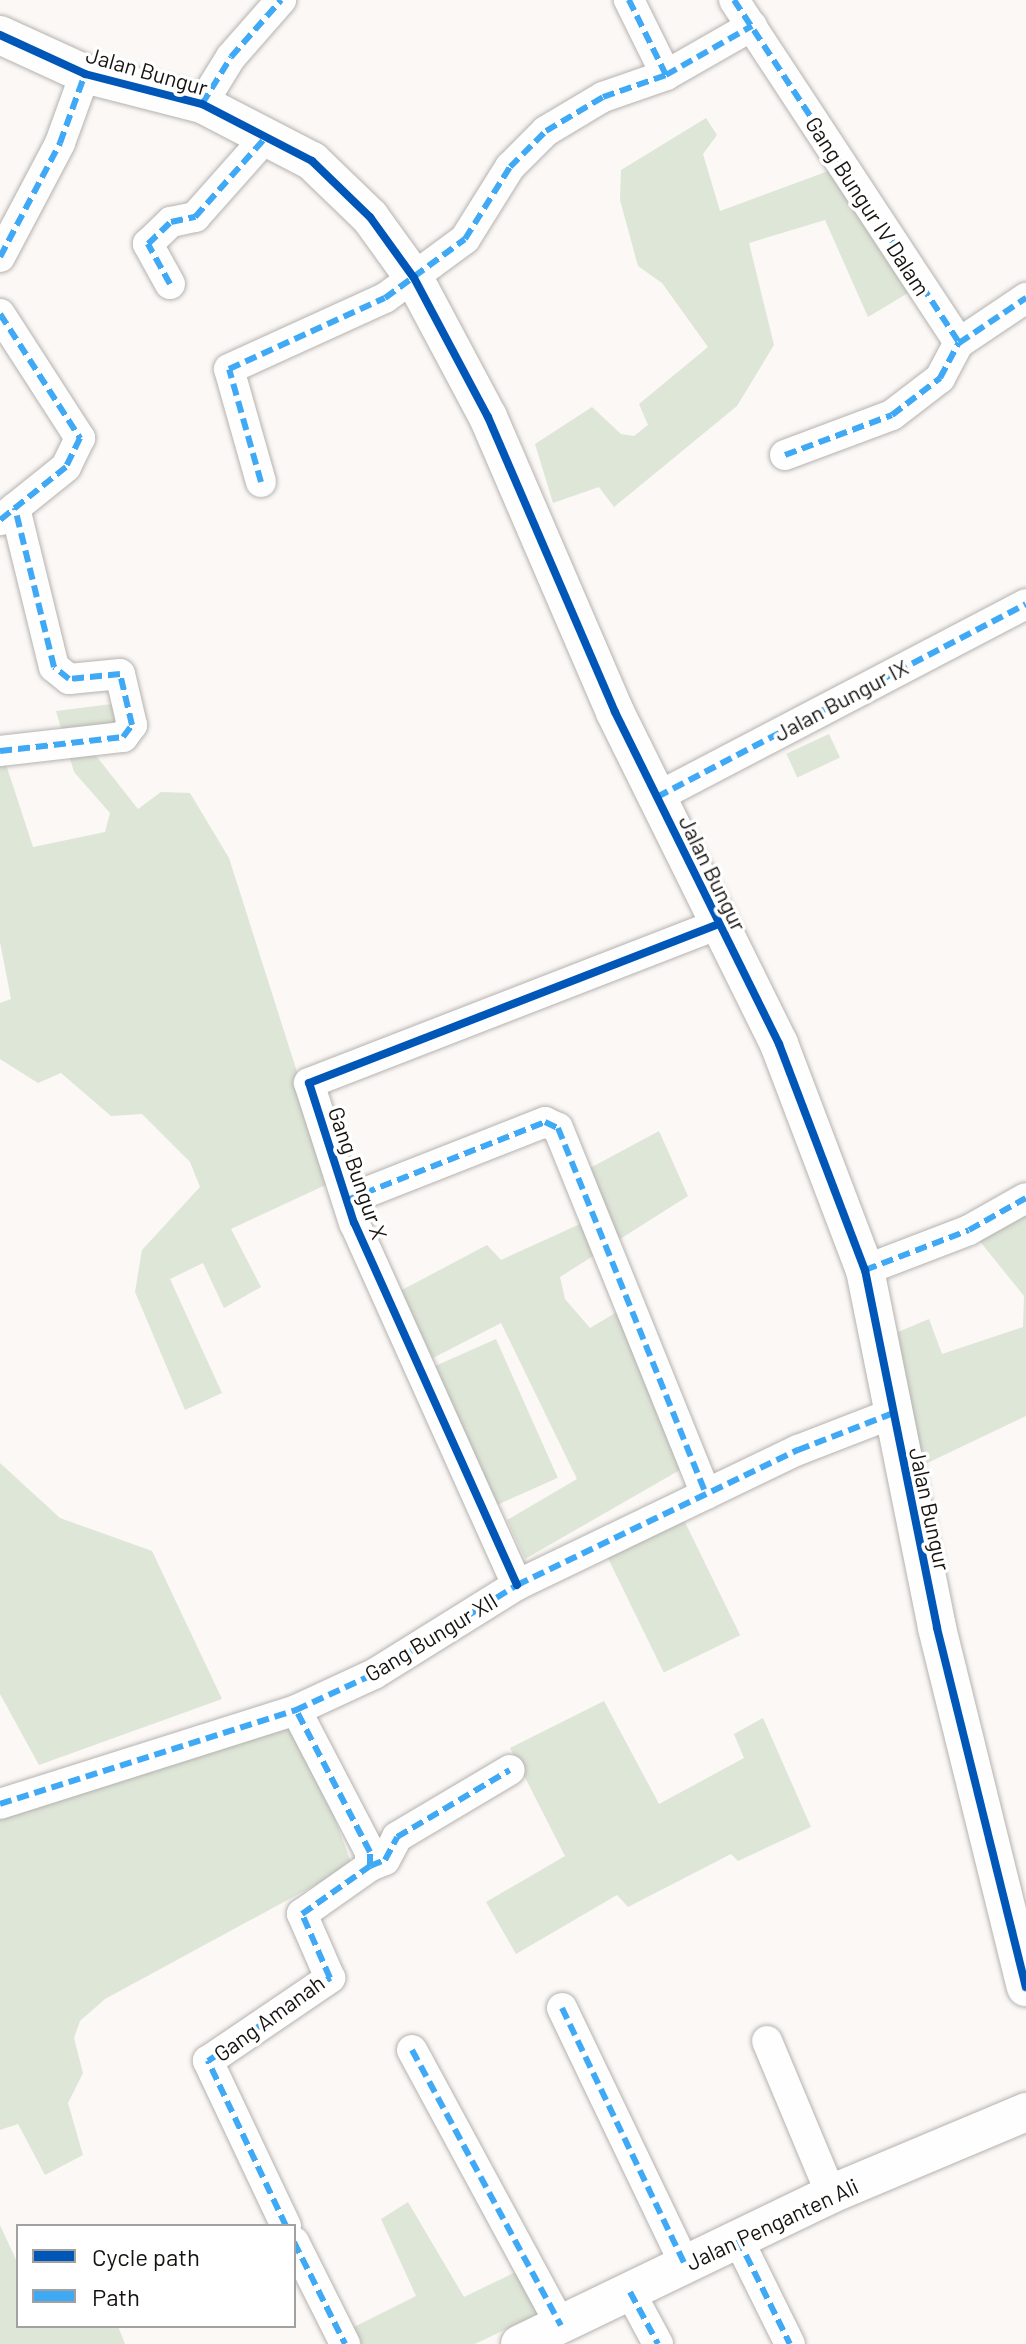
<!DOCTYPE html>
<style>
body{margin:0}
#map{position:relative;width:1026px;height:2344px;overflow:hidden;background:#fbf8f5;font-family:Barlow,sans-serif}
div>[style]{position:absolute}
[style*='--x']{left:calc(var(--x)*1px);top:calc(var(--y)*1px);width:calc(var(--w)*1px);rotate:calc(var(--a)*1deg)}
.green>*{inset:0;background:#dee6d8;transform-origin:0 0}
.roads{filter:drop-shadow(0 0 2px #b5b2af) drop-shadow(0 0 2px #b5b2af)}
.minor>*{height:30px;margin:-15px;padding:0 15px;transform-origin:15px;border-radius:15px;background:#fefefe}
.tertiary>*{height:38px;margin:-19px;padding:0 19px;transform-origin:19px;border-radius:19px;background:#fefefe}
.quiet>*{height:6px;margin-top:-3px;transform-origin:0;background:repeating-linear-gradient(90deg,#3fa9f5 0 12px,transparent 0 18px)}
.cycleway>*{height:8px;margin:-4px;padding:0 4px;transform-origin:4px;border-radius:4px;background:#0057b8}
span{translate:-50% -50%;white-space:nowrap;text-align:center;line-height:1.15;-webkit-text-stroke:7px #fff;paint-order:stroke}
.street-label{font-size:22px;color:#161310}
.legend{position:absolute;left:16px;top:2224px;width:280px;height:104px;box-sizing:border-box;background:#fff;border:2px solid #a2a19f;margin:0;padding:10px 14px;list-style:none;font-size:24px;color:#161310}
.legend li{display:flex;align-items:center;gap:16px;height:40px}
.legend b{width:40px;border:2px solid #a2a19f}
</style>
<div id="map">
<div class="green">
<i style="clip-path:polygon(706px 118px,717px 135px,703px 154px,720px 211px,831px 170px,908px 293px,868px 317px,825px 220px,749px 243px,774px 345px,737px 406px,614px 507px,599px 487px,553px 503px,535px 444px,592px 407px,621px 434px,634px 436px,648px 425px,639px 404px,708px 347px,662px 283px,638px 266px,620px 200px,621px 170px)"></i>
<i style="clip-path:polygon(112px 704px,130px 719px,90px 748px,138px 809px,161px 792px,190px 793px,229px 858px,332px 1182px,231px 1229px,261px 1287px,224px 1308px,203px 1263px,170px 1279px,222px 1393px,185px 1410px,135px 1292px,142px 1250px,200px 1187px,190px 1162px,142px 1114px,111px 1116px,61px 1073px,38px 1083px,0 1059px,0 1003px,11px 999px,0 942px,0 746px,33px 847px,105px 832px,110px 813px,74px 772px,56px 711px)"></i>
<i style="left:829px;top:734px;width:26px;height:47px;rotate:65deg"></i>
<i style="clip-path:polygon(659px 1131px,688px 1196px,560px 1277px,565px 1299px,590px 1328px,642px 1297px,706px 1455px,525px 1559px,507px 1520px,577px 1479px,501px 1323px,433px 1358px,400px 1291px,487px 1245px,501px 1260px,591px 1219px,577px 1175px)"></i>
<i style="clip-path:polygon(1026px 1209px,1026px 1416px,917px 1468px,886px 1337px,929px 1319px,942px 1354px,1023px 1327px,1024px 1296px,974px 1234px)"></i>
<i style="left:496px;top:1339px;width:152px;height:69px;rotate:66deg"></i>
<i style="clip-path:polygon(0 1463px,60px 1518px,152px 1551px,222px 1699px,39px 1765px,0 1694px)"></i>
<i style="left:681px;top:1514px;width:135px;height:85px;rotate:64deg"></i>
<i style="clip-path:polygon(604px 1701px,659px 1804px,744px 1758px,734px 1734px,763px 1718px,811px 1827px,738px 1861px,731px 1854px,628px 1907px,617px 1895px,516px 1954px,486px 1902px,565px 1856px,510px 1748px)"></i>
<i style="clip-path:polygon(287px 1724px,304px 1735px,352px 1865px,105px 1999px,80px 2021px,74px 2038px,83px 2073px,68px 2103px,83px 2155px,45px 2175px,18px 2124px,0 2130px,0 1817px)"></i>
<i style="clip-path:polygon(408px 2202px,464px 2297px,524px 2268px,548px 2309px,475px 2344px,350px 2344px,344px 2332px,416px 2296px,381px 2219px)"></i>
<i style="clip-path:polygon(0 2225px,18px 2264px,18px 2326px,118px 2326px,125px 2344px,0 2344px)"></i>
</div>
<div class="roads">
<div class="minor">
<i style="--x:734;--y:0;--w:410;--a:56.7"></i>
<i style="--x:959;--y:343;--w:81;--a:-33.9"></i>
<i style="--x:666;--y:75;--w:99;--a:-29.7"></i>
<i style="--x:202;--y:104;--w:55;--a:-58.3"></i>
<i style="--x:231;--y:57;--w:76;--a:-48.7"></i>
<i style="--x:0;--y:257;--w:129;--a:-62.2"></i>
<i style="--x:60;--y:143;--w:73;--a:-70.1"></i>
<i style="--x:170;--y:284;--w:46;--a:-118.8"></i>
<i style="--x:148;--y:244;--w:32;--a:-44"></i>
<i style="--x:171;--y:222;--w:25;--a:-12"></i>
<i style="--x:195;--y:217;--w:108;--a:-48.4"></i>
<i style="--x:0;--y:314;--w:148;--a:57.2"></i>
<i style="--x:80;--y:438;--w:32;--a:116"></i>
<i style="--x:66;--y:467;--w:85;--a:141.2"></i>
<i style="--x:785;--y:455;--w:114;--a:-20.5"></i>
<i style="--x:892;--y:415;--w:61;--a:-37.6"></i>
<i style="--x:940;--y:378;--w:40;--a:-62"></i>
<i style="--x:261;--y:482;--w:117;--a:-105.8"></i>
<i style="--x:229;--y:369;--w:171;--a:-24.5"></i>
<i style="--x:385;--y:298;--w:99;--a:-36.4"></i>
<i style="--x:465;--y:239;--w:85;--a:-58"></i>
<i style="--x:510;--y:167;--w:51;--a:-45"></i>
<i style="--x:546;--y:131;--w:66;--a:-30.8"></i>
<i style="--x:603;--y:97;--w:67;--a:-19.2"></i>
<i style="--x:666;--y:75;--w:84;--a:-116.3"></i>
<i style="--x:0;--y:751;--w:124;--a:-6.5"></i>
<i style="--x:123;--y:737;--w:15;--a:-53"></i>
<i style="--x:132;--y:725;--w:52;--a:-103.2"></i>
<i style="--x:120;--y:674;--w:51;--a:174.4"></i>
<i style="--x:69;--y:679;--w:19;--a:-141"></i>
<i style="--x:54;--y:667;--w:164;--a:-103.8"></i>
<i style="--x:657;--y:797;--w:416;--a:-27.6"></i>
<i style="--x:347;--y:1200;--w:213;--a:-21.5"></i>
<i style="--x:545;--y:1122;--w:14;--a:25"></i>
<i style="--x:558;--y:1128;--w:395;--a:68"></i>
<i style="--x:865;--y:1270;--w:111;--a:-21"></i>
<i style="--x:969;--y:1230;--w:65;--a:-29.3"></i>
<i style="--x:517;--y:1585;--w:397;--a:-114.2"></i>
<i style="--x:354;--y:1223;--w:147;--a:-107.8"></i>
<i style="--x:309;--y:1083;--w:439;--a:-21.2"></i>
<i style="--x:0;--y:1804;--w:311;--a:-17.6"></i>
<i style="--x:296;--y:1710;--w:86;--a:-24.8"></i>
<i style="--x:374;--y:1674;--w:168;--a:-31.9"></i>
<i style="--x:517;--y:1585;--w:312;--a:-25.7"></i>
<i style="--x:798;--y:1450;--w:100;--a:-21.2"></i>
<i style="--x:370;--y:1866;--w:16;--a:-22"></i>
<i style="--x:385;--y:1860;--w:26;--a:-62"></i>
<i style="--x:397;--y:1837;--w:131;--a:-30.7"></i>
<i style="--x:562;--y:2008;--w:285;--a:64.4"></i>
<i style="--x:767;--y:2041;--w:166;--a:67.3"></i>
<i style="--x:412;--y:2050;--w:313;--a:61.6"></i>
<i style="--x:286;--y:2226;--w:183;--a:-115.3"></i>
<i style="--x:208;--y:2061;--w:148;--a:-34.2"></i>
<i style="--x:330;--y:1978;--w:70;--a:-113.6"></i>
<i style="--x:302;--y:1914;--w:83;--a:-35.2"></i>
<i style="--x:370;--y:1866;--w:14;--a:-90"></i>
<i style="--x:370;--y:1852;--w:160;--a:-117.5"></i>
<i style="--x:738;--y:2239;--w:117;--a:63.7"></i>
<i style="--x:294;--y:2242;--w:114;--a:63.4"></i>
<i style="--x:630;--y:2292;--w:59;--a:61.7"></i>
</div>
<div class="tertiary">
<i style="--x:0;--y:35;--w:94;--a:24.6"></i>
<i style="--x:85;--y:74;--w:121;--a:14.4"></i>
<i style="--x:202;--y:104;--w:124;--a:27.4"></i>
<i style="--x:312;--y:161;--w:81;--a:44"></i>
<i style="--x:370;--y:217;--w:75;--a:54.2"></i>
<i style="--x:414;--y:278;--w:157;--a:62"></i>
<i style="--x:488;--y:417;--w:321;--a:66.7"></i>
<i style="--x:615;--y:712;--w:370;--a:63.7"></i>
<i style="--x:779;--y:1044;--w:242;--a:69.2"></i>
<i style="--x:865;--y:1270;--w:365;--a:78.6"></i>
<i style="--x:937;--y:1628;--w:370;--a:76.1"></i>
<i style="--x:520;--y:2344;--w:345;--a:-25.7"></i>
<i style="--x:831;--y:2194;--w:212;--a:-22.8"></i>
</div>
</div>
<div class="quiet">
<i style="--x:734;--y:0;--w:410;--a:56.7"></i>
<i style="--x:959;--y:343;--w:81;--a:-33.9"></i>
<i style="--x:666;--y:75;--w:99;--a:-29.7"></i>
<i style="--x:202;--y:104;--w:55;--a:-58.3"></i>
<i style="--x:231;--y:57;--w:76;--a:-48.7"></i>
<i style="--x:0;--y:257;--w:129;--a:-62.2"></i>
<i style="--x:60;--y:143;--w:73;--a:-70.1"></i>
<i style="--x:170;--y:284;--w:46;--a:-118.8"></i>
<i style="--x:148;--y:244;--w:32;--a:-44"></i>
<i style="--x:171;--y:222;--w:25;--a:-12"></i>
<i style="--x:195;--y:217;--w:108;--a:-48.4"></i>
<i style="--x:0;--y:314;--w:148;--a:57.2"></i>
<i style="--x:80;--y:438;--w:32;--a:116"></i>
<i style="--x:66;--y:467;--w:85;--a:141.2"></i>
<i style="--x:785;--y:455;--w:114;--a:-20.5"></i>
<i style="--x:892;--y:415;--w:61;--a:-37.6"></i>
<i style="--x:940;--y:378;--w:40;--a:-62"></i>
<i style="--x:261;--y:482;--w:117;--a:-105.8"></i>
<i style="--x:229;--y:369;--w:171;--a:-24.5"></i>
<i style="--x:385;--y:298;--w:99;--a:-36.4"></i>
<i style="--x:465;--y:239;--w:85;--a:-58"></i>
<i style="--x:510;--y:167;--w:51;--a:-45"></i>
<i style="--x:546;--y:131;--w:66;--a:-30.8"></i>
<i style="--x:603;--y:97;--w:67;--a:-19.2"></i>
<i style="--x:666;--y:75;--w:84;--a:-116.3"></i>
<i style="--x:0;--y:751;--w:124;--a:-6.5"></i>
<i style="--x:123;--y:737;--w:15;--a:-53"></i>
<i style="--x:132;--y:725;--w:52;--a:-103.2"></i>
<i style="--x:120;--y:674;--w:51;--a:174.4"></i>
<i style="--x:69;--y:679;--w:19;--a:-141"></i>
<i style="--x:54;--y:667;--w:164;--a:-103.8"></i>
<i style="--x:657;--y:797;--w:416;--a:-27.6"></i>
<i style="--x:347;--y:1200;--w:213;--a:-21.5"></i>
<i style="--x:545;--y:1122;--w:14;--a:25"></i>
<i style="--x:558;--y:1128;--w:395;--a:68"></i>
<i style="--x:865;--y:1270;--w:111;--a:-21"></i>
<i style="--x:969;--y:1230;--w:65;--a:-29.3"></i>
<i style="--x:0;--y:1804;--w:311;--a:-17.6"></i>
<i style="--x:296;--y:1710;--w:86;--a:-24.8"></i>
<i style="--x:374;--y:1674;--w:168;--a:-31.9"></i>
<i style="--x:517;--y:1585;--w:312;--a:-25.7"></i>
<i style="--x:798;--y:1450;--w:100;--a:-21.2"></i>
<i style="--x:370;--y:1866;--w:16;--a:-22"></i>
<i style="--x:385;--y:1860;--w:26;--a:-62"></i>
<i style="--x:397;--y:1837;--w:131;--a:-30.7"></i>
<i style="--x:562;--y:2008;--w:285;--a:64.4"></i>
<i style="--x:412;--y:2050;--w:313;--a:61.6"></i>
<i style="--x:286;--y:2226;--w:183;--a:-115.3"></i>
<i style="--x:208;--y:2061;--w:148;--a:-34.2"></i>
<i style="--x:330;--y:1978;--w:70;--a:-113.6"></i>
<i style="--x:302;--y:1914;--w:83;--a:-35.2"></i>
<i style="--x:370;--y:1866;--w:14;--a:-90"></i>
<i style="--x:370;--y:1852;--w:160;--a:-117.5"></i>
<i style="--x:738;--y:2239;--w:117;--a:63.7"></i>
<i style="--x:294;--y:2242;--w:114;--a:63.4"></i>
<i style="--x:630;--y:2292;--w:59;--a:61.7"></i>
</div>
<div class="cycleway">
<i style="--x:0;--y:35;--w:94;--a:24.6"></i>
<i style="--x:85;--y:74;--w:121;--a:14.4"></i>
<i style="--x:202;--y:104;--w:124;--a:27.4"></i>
<i style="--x:312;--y:161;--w:81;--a:44"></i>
<i style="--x:370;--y:217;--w:75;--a:54.2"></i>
<i style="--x:414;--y:278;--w:157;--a:62"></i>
<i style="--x:488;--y:417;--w:321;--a:66.7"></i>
<i style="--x:615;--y:712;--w:370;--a:63.7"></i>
<i style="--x:779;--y:1044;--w:242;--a:69.2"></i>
<i style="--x:865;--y:1270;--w:365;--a:78.6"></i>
<i style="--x:937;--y:1628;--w:370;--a:76.1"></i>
<i style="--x:517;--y:1585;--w:397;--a:-114.2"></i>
<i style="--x:354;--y:1223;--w:147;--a:-107.8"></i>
<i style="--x:309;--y:1083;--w:439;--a:-21.2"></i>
</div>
<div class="street-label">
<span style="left:147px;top:71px;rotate:16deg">Jalan Bungur</span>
<span style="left:868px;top:206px;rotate:57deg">Gang Bungur IV Dalam</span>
<span style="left:841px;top:700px;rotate:-28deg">Jalan Bungur IX</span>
<span style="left:713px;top:873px;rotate:64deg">Jalan Bungur</span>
<span style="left:358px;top:1173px;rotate:71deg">Gang Bungur X</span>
<span style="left:930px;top:1509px;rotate:78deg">Jalan Bungur</span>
<span style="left:431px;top:1637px;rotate:-31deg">Gang Bungur XII</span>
<span style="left:269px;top:2018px;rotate:-36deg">Gang Amanah</span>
<span style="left:772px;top:2224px;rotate:-25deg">Jalan Penganten Ali</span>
</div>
<ul class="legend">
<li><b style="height:10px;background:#0057b8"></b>Cycle path</li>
<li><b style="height:10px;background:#3fa9f5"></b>Path</li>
</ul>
</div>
